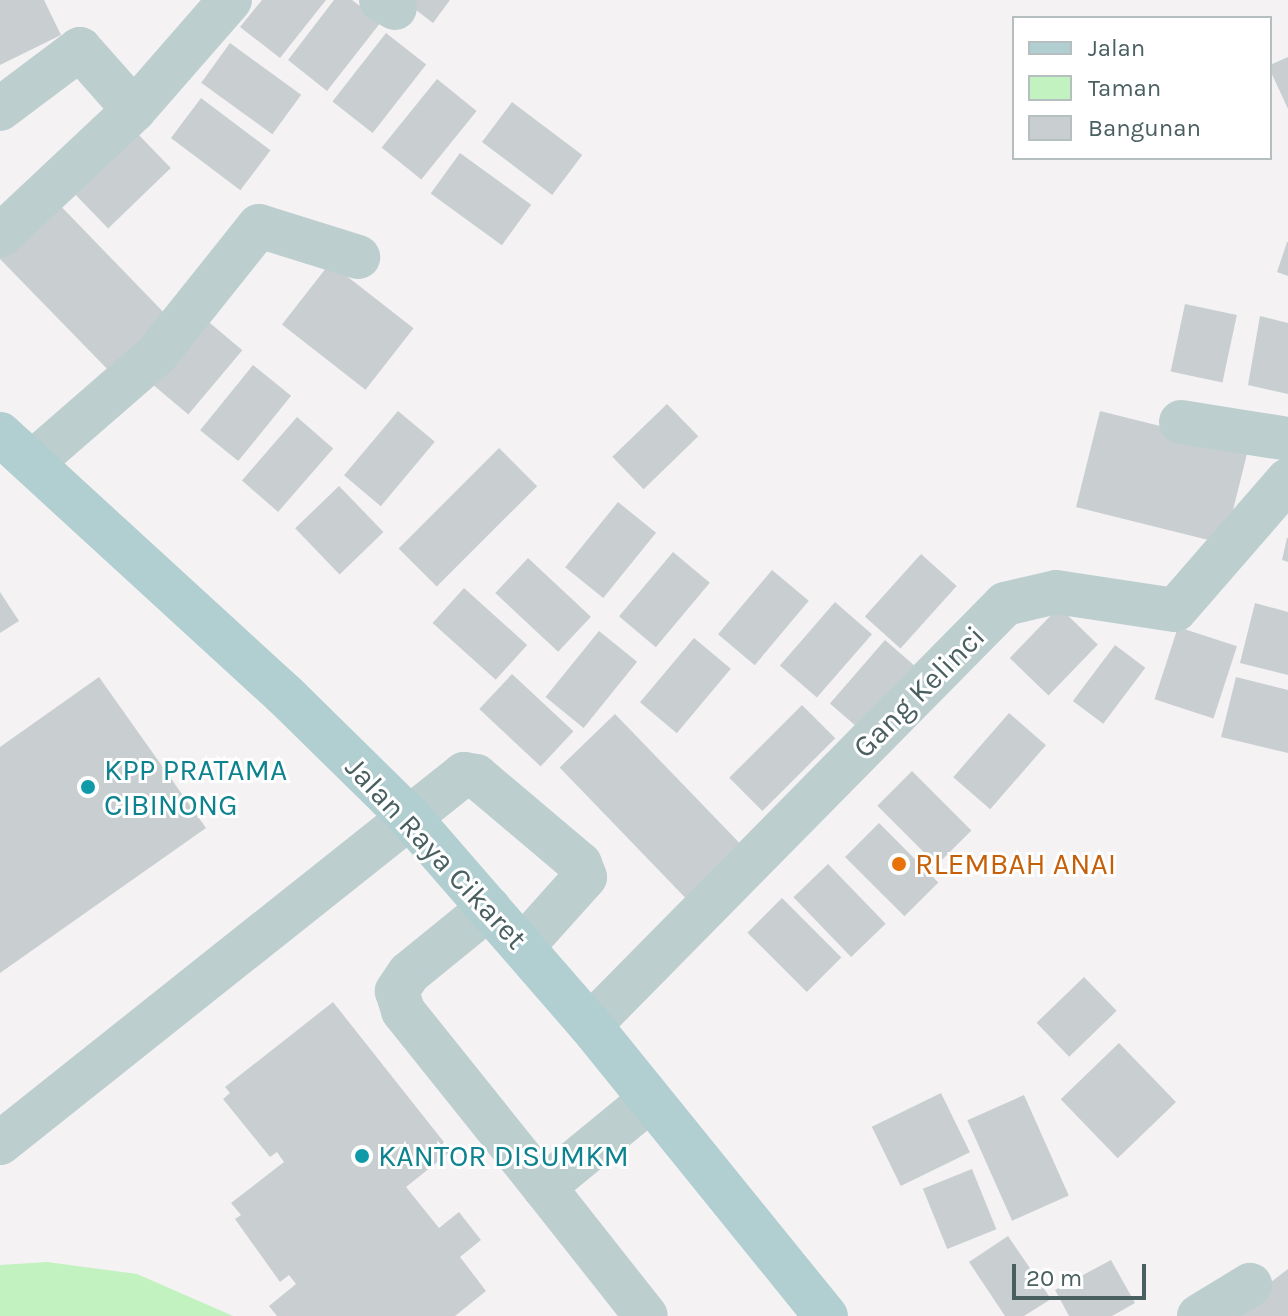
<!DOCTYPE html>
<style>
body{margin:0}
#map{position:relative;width:1288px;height:1316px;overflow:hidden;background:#f4f2f3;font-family:Karla,sans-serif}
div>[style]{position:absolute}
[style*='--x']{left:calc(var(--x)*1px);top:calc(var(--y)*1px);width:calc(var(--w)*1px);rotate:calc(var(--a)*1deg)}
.green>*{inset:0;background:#c2f2c0}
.building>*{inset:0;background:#c9cfd1;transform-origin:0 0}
.minor>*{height:44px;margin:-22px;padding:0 22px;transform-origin:22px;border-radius:22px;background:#bdcecf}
.major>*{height:44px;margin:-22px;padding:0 22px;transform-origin:22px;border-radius:22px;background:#b1ced1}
.dots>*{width:22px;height:22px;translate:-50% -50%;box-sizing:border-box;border:4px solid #fff;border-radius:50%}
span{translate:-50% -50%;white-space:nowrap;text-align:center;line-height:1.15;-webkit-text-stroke:6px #fff;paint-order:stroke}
.street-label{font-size:30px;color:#495f60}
.culture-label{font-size:30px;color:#0d838f}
.left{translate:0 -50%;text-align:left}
.food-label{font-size:30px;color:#c56008}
.legend{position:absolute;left:1012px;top:16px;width:260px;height:144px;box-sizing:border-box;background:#fff;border:2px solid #b6bfbf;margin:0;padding:10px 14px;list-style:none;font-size:24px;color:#495f60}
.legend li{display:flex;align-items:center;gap:16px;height:40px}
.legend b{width:40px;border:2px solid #b6bfbf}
.scale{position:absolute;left:1012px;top:1264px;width:134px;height:36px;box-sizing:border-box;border:4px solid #495f60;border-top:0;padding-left:10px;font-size:24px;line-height:28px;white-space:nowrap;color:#495f60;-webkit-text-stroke:6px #fff;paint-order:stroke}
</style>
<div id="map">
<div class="green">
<i style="clip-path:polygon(47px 1262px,137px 1274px,233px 1316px,0 1316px,0 1265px)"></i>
</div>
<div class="building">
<i style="clip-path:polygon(0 0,44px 0,61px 35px,0 65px)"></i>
<i style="clip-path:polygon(262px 0,326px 0,280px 58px,240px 27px)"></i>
<i style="clip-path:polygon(334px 0,352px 0,381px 22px,327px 91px,288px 60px)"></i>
<i style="clip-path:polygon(403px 0,450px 0,433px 23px)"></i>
<i style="left:386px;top:33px;width:51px;height:87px;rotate:38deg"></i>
<i style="left:230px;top:43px;width:88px;height:49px;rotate:36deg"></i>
<i style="clip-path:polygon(1288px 57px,1288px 109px,1270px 70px,1270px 65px)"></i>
<i style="left:437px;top:79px;width:51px;height:88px;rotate:39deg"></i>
<i style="left:201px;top:98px;width:87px;height:50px;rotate:37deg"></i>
<i style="left:512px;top:102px;width:88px;height:50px;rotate:37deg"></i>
<i style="left:136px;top:132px;width:50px;height:87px;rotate:46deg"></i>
<i style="left:460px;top:153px;width:88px;height:50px;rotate:36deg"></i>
<i style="clip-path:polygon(51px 196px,172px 321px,115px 377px,0 259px,0 246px)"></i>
<i style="clip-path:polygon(1287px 242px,1288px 242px,1288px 276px,1277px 272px)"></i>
<i style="left:330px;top:263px;width:106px;height:78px;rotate:38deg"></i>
<i style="left:1185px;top:304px;width:53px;height:69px;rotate:12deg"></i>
<i style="clip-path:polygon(1260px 316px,1288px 323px,1288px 394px,1248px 385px)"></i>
<i style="left:204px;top:318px;width:50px;height:84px;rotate:40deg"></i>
<i style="left:253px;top:365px;width:49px;height:84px;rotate:39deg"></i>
<i style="left:667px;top:404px;width:45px;height:76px;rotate:46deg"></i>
<i style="left:398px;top:411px;width:48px;height:84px;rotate:40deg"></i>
<i style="left:1100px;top:411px;width:153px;height:99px;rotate:14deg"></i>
<i style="left:297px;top:417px;width:48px;height:84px;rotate:41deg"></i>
<i style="left:499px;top:448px;width:54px;height:142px;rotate:45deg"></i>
<i style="left:339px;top:486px;width:64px;height:61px;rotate:46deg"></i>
<i style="left:618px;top:502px;width:49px;height:84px;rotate:39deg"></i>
<i style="clip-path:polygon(1287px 538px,1288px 538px,1288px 562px,1282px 560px)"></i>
<i style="left:673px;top:552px;width:48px;height:84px;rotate:40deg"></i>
<i style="left:921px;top:554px;width:48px;height:84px;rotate:42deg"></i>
<i style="left:528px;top:558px;width:86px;height:48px;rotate:43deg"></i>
<i style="left:772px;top:570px;width:48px;height:84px;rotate:40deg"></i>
<i style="left:464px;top:588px;width:85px;height:47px;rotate:42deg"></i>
<i style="clip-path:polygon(0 592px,19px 621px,0 633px)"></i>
<i style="left:835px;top:602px;width:49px;height:84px;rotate:41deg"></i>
<i style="clip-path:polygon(1255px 603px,1288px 612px,1288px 675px,1240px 663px)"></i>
<i style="left:1059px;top:607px;width:54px;height:71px;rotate:44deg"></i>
<i style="left:1178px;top:627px;width:62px;height:76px;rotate:18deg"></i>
<i style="left:599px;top:631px;width:49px;height:85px;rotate:39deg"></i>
<i style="left:694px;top:638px;width:48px;height:84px;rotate:40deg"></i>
<i style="left:885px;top:640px;width:49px;height:84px;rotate:41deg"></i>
<i style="left:1115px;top:645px;width:38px;height:70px;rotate:37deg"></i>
<i style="left:512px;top:674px;width:84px;height:48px;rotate:43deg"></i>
<i style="clip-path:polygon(99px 677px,206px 828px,0 973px,0 747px)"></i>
<i style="clip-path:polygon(1236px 677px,1288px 690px,1288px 753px,1221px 737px)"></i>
<i style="left:802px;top:705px;width:47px;height:103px;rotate:45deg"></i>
<i style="left:1009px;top:713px;width:49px;height:85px;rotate:41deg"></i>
<i style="left:615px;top:714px;width:182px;height:77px;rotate:46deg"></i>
<i style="left:912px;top:771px;width:84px;height:49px;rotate:45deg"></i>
<i style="left:879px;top:823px;width:84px;height:48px;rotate:45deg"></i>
<i style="left:828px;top:864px;width:83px;height:48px;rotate:46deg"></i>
<i style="left:782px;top:898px;width:84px;height:49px;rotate:45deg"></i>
<i style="left:1084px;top:977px;width:47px;height:66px;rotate:46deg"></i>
<i style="clip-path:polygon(333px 1002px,451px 1151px,406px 1187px,439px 1228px,459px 1212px,481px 1240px,460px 1257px,486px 1291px,455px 1316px,277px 1316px,269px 1306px,296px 1284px,289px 1275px,280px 1282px,235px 1219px,241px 1215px,231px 1203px,284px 1162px,277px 1152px,270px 1157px,223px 1099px,230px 1093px,225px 1087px)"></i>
<i style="left:1119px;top:1043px;width:82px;height:81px;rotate:46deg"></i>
<i style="left:941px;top:1093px;width:66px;height:77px;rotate:64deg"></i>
<i style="left:1024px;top:1095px;width:110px;height:62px;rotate:66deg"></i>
<i style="left:972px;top:1169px;width:65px;height:53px;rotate:68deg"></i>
<i style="clip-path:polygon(1008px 1236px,1051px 1299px,1024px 1316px,1005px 1316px,969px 1262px)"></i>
<i style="clip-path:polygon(1111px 1260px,1135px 1303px,1112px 1316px,1069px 1316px,1055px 1290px)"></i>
<i style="clip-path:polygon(1288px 1269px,1288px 1316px,1227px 1316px)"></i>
</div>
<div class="minor">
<i style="--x:381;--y:0;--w:16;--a:30"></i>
<i style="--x:0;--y:109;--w:100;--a:-36.9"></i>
<i style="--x:80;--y:49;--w:81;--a:48.5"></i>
<i style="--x:0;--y:236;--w:184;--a:-43.2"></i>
<i style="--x:134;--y:110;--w:146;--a:-48.9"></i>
<i style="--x:1181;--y:422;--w:108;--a:9"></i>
<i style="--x:34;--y:461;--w:162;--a:-41"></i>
<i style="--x:156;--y:355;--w:165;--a:-51.4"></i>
<i style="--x:259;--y:226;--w:104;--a:17.4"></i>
<i style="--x:489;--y:908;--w:103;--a:140.9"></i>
<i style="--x:409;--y:973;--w:22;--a:124"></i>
<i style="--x:397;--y:991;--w:21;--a:73"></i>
<i style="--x:403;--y:1011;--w:226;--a:51.3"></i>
<i style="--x:544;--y:1187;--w:137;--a:-39.4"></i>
<i style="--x:590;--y:1025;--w:591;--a:-45.41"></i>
<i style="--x:1005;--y:604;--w:52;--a:-13.2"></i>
<i style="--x:1056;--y:592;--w:120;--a:8.6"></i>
<i style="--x:1175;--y:610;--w:172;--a:-49"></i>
<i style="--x:0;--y:1143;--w:593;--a:-38.49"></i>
<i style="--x:464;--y:774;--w:12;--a:9"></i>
<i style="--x:476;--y:776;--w:136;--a:40.2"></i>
<i style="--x:580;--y:864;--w:14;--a:69"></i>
<i style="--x:585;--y:877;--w:93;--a:131.9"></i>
<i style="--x:544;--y:1187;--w:164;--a:51.7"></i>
<i style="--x:1199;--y:1316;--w:60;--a:-31.3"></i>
</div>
<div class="major">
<i style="--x:0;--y:434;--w:386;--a:42.5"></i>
<i style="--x:285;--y:695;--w:175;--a:44.5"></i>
<i style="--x:410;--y:818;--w:274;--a:49"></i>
<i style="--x:590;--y:1025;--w:375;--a:51"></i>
</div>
<div class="dots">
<i style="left:88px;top:787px;background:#0f9aa8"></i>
<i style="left:899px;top:864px;background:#e8710a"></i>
<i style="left:362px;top:1156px;background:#0f9aa8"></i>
</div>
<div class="street-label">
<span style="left:919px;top:692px;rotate:-45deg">Gang Kelinci</span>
<span style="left:436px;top:853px;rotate:47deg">Jalan Raya Cikaret</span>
</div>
<div class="culture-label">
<span class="left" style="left:104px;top:787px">KPP PRATAMA<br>CIBINONG</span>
<span class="left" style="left:378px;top:1156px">KANTOR DISUMKM</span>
</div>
<div class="food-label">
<span class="left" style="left:915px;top:864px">RLEMBAH ANAI</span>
</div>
<ul class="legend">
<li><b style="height:10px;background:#b1ced1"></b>Jalan</li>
<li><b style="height:22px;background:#c2f2c0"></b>Taman</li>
<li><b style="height:22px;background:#c9cfd1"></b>Bangunan</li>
</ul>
<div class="scale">20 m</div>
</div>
